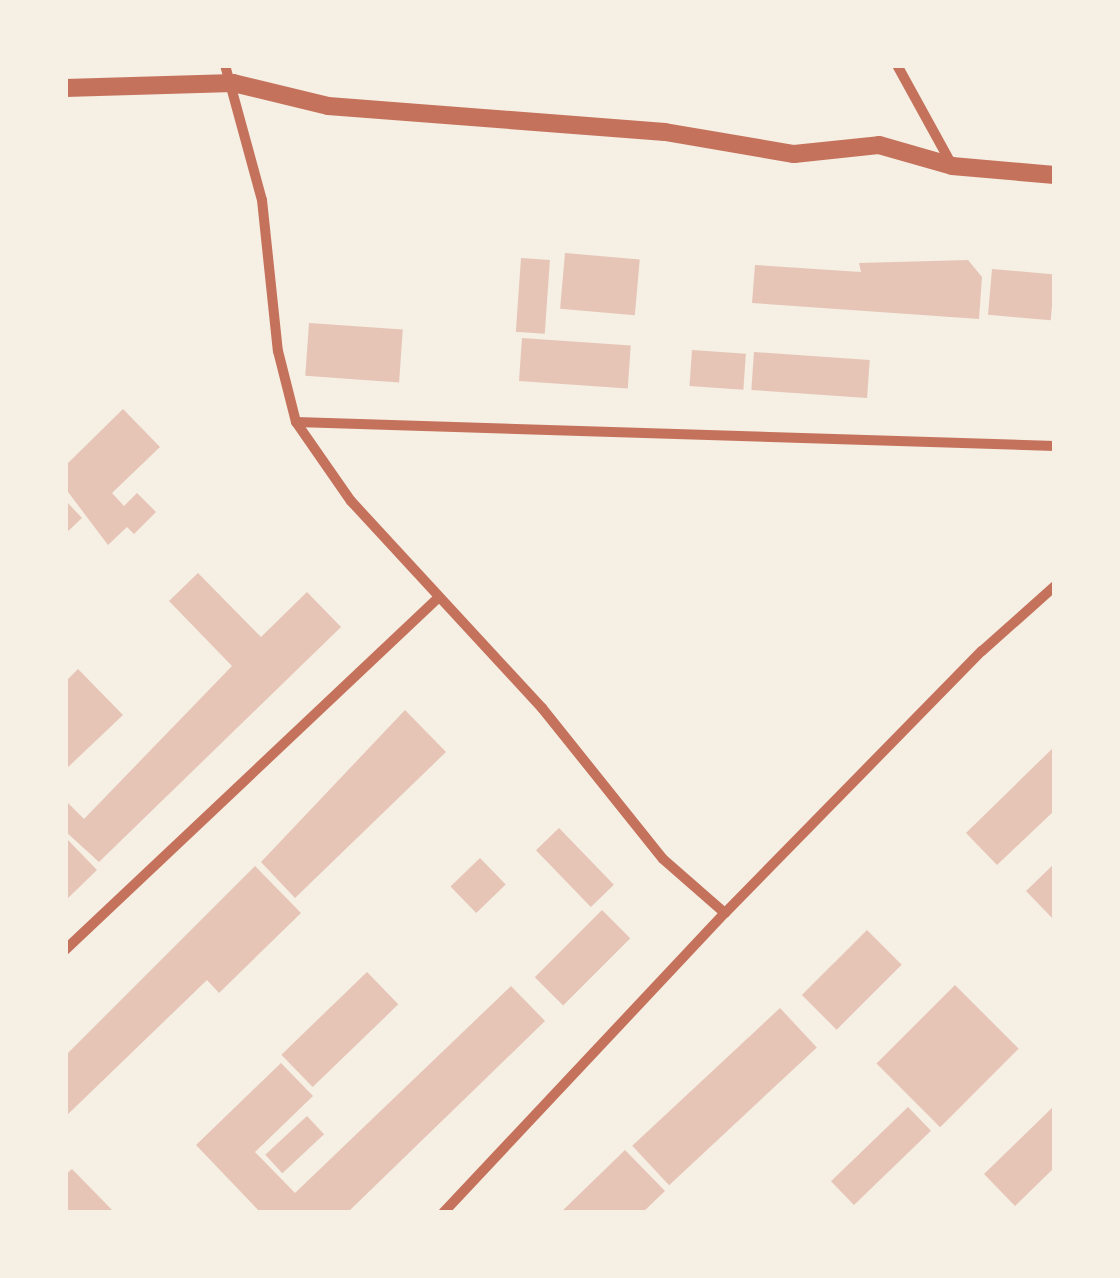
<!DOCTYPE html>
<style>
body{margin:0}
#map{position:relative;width:1120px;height:1278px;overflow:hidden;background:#f6efe4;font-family:Cabin,sans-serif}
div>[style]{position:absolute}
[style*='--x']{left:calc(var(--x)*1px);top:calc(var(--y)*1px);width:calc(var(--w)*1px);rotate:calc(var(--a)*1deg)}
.building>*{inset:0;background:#e6c5b7;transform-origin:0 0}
.minor>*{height:10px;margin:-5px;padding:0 5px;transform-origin:5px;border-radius:5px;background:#c5725c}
.tertiary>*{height:18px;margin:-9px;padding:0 9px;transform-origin:9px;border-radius:9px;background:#c5725c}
span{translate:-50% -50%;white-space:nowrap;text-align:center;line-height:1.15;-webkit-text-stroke:10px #f6efe4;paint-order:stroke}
.frame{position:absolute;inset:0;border:68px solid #f6efe4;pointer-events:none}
</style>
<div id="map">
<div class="building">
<i style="left:565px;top:253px;width:75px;height:56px;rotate:5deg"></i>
<i style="left:521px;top:258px;width:29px;height:74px;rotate:4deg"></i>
<i style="clip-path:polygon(968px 260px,982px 277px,979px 319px,752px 303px,755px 265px,861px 272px,859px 263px)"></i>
<i style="left:992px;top:269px;width:63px;height:46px;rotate:5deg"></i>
<i style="left:309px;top:323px;width:94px;height:53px;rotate:4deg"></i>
<i style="left:522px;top:338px;width:109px;height:43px;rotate:4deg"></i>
<i style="left:692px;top:350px;width:54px;height:36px;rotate:4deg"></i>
<i style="left:754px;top:352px;width:116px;height:38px;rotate:4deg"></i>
<i style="clip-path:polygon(123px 409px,160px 447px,112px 493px,124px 506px,137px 493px,156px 512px,134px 534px,127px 527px,108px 545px,65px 488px,65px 466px)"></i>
<i style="clip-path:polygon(65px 500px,82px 518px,65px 534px)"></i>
<i style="clip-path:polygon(198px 573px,261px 637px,307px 592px,341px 627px,99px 862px,65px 831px,65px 800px,84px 819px,232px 666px,169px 601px)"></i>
<i style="clip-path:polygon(78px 669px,123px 715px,65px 770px,65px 682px)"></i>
<i style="clip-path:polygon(405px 710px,446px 752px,295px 898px,261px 862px)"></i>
<i style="clip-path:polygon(1055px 746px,1055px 810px,997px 865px,966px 833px)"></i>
<i style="left:559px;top:828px;width:79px;height:32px;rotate:46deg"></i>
<i style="clip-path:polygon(65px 837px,97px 870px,65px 901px)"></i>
<i style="left:480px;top:858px;width:37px;height:41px;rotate:46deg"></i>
<i style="clip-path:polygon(1055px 863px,1055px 921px,1026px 891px)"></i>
<i style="clip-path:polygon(255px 866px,301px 913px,219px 993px,207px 980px,65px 1117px,65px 1056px)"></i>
<i style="left:602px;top:910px;width:40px;height:95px;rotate:45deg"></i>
<i style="left:867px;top:930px;width:49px;height:92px;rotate:45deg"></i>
<i style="left:367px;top:972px;width:45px;height:119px;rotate:46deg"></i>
<i style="left:955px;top:985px;width:90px;height:111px;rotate:45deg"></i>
<i style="clip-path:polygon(511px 986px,545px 1021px,347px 1213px,261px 1213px,196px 1145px,281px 1063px,313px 1096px,255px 1152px,295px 1193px)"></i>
<i style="left:780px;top:1008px;width:54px;height:202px;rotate:47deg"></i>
<i style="clip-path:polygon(1055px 1105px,1055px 1167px,1015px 1206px,984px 1174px)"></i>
<i style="left:908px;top:1107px;width:33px;height:107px;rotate:46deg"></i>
<i style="left:307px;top:1116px;width:25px;height:57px;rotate:47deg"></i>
<i style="clip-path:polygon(625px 1150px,665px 1191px,642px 1213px,560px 1213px)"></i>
<i style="clip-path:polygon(72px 1169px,115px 1213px,65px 1213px,65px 1175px)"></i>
</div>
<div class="minor">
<i style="--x:225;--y:65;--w:140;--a:74.7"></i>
<i style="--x:262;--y:200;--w:152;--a:84"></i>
<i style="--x:278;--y:351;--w:73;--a:75.8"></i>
<i style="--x:296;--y:422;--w:96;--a:55.2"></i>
<i style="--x:351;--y:501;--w:282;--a:47.3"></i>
<i style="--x:542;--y:708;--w:193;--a:51.3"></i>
<i style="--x:663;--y:859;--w:82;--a:41.1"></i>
<i style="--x:897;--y:65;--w:114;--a:61.2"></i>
<i style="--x:296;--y:422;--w:759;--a:1.81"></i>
<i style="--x:65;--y:950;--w:513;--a:-43.34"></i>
<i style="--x:443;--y:1213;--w:412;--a:-46.8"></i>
<i style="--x:725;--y:913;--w:367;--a:-45.6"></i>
<i style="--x:982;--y:651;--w:98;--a:-41.7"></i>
</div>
<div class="tertiary">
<i style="--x:65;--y:88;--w:168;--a:-1.7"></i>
<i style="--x:233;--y:83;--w:98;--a:13.6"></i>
<i style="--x:328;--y:106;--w:338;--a:4.4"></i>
<i style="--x:665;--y:132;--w:131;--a:9.7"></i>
<i style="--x:794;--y:154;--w:85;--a:-6"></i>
<i style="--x:879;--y:145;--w:76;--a:16"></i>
<i style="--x:952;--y:166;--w:103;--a:5"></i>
</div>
<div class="frame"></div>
</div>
